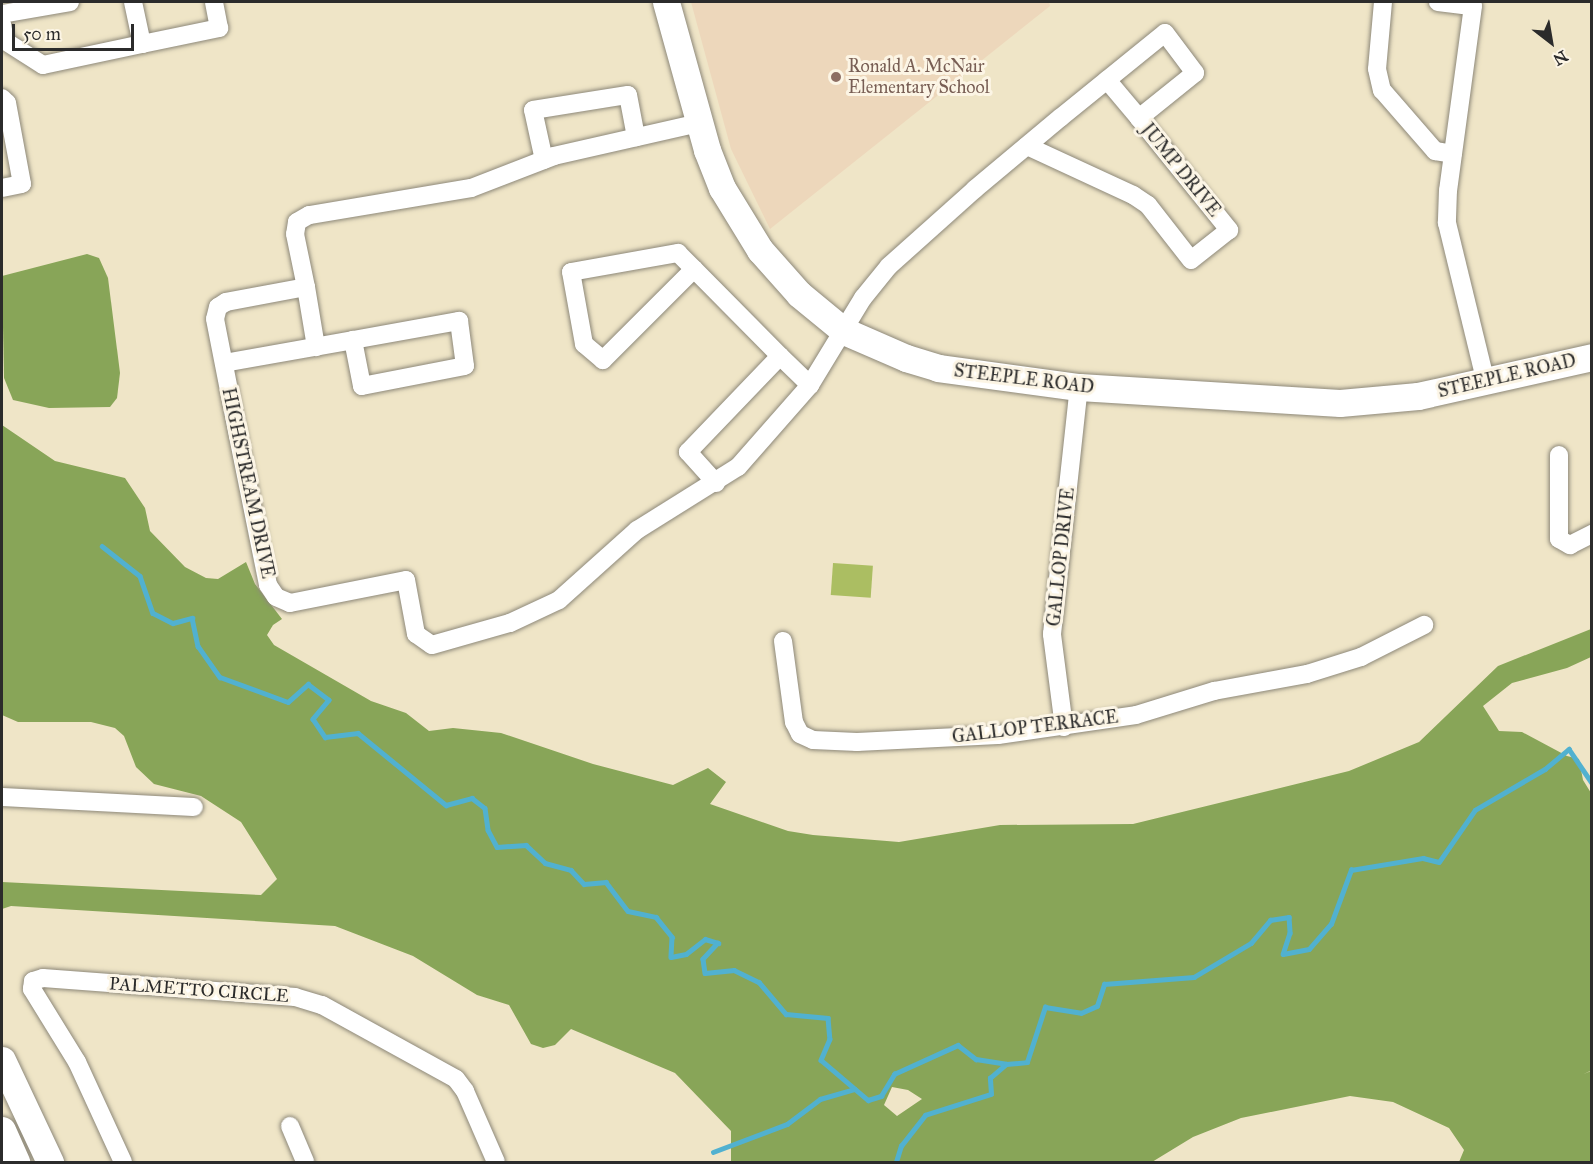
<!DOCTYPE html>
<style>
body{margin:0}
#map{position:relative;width:1593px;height:1164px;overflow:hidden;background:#efe5c7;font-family:"IM FELL Great Primer",serif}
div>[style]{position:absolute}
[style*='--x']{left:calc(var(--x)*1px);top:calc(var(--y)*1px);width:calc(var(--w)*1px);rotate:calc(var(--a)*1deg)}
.built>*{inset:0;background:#edd7bb}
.green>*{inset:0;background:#abbe62;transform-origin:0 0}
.forest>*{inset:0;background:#88a558}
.stream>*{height:4.5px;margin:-2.25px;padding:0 2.25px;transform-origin:2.25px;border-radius:2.25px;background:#51b1d0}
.roads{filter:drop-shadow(0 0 2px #8d8879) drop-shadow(0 0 2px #8d8879)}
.street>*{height:18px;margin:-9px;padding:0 9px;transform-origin:9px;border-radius:9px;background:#fff}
.secondary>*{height:27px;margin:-13.5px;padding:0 13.5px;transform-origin:13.5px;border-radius:13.5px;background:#fff}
.dots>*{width:16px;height:16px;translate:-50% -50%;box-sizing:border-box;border:3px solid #fcf5e5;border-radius:50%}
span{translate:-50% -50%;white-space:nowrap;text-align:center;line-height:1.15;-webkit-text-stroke:6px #fcf5e5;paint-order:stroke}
.education-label{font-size:18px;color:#785e54}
.left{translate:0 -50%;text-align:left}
.street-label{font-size:18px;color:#2b2b2b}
.frame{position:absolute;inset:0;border:3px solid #2b2b2b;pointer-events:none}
.north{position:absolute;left:1521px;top:12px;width:60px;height:60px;-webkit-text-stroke:4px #fcf5e5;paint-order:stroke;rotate:149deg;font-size:16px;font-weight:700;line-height:24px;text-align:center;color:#2b2b2b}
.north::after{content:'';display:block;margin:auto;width:21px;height:27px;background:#2b2b2b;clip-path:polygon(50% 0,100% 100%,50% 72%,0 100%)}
.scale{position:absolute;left:12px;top:24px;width:122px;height:27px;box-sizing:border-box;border:3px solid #2b2b2b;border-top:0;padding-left:8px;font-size:18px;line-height:21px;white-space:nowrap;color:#2b2b2b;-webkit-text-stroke:4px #fcf5e5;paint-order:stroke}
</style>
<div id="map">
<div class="built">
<i style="clip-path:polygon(691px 2px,1049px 2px,1050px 6px,770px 229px,731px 149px)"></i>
</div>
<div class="green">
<i style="left:833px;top:563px;width:40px;height:32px;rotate:4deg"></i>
</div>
<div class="forest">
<i style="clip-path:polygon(87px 254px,99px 258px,108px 278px,120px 373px,117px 398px,110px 407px,49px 408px,13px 400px,4px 378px,2px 276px)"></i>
<i style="clip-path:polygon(evenodd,2px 425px,55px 461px,125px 478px,145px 508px,150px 531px,185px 567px,206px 578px,218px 579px,246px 562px,255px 584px,282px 619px,273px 625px,267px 635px,274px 645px,371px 701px,406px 713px,429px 731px,453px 728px,501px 733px,593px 764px,673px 785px,708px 768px,726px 782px,710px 804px,788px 831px,813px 835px,899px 842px,1000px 825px,1133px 824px,1349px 771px,1419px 742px,1498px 666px,1591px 629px,1591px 657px,1567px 668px,1512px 683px,1483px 706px,1499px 731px,1522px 732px,1567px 756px,1579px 759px,1583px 780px,1591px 793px,1592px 1070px,1584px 1074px,1591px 1071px,1591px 1162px,1459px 1162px,1464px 1150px,1449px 1128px,1393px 1102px,1350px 1096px,1241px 1118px,1193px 1137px,1152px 1162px,731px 1162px,731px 1131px,675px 1073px,571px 1029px,555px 1045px,543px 1048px,531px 1044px,509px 1005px,477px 995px,413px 956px,335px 926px,11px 906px,2px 909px,2px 882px,261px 895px,277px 879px,241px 822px,201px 796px,154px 784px,136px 767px,124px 736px,115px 728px,91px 722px,18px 722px,2px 715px,2px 425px,892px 1087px,908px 1090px,922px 1099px,897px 1116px,884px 1105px,892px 1087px)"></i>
</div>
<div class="stream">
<i style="--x:102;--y:546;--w:48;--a:38.3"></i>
<i style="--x:140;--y:576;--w:39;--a:71"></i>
<i style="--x:153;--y:613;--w:22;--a:27"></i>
<i style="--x:173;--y:623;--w:20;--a:-15"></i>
<i style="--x:192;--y:618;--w:29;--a:78"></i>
<i style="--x:198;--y:646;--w:38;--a:55"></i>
<i style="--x:220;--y:677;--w:72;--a:20.2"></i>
<i style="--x:288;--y:702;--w:27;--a:-42"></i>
<i style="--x:308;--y:684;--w:26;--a:37"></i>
<i style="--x:329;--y:700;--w:25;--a:130"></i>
<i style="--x:313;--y:719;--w:22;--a:56"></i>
<i style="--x:325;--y:737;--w:33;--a:-7"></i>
<i style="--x:358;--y:733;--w:114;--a:39.3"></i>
<i style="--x:446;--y:805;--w:27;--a:-15"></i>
<i style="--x:472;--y:798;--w:16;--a:38"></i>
<i style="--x:485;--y:808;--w:22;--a:82"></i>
<i style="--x:488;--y:830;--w:19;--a:62"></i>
<i style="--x:497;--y:847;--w:29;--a:-4"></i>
<i style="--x:526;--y:845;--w:26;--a:43"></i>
<i style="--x:545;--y:863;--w:27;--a:15"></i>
<i style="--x:571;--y:870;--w:19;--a:47"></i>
<i style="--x:584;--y:884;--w:22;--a:-5"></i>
<i style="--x:606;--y:882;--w:36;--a:53"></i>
<i style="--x:628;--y:911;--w:29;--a:12"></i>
<i style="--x:656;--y:917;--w:26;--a:51"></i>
<i style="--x:672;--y:937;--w:20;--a:93"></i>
<i style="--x:671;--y:957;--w:15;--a:-11"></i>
<i style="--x:686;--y:954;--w:24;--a:-38"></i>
<i style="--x:705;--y:939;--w:14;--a:17"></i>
<i style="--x:718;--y:943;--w:22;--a:133"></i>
<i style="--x:703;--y:959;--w:14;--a:82"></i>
<i style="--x:705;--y:973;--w:29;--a:-6"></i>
<i style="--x:734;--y:970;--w:28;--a:26"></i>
<i style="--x:759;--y:982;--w:42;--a:49.8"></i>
<i style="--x:786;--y:1014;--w:42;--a:5.4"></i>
<i style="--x:828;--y:1018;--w:21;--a:85"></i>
<i style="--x:830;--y:1039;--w:23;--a:113"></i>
<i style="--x:821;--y:1060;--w:62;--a:40.4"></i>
<i style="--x:868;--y:1100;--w:14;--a:-17"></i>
<i style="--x:881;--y:1096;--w:26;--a:-59"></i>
<i style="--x:894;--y:1074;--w:70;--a:-24.4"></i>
<i style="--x:958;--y:1045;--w:23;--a:38"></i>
<i style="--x:976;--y:1059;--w:30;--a:9"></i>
<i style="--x:713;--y:1152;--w:79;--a:-20.7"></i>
<i style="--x:787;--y:1124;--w:41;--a:-37.1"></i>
<i style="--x:820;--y:1099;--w:36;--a:-16"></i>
<i style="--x:896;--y:1162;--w:17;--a:-73"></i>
<i style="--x:901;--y:1146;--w:39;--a:-52"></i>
<i style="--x:925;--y:1115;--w:69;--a:-17.7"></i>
<i style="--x:991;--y:1094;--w:16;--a:-94"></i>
<i style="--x:990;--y:1078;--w:21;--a:-41"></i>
<i style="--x:1006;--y:1064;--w:21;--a:-5"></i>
<i style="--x:1027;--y:1062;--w:58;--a:-71.9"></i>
<i style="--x:1045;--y:1007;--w:36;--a:9"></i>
<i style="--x:1081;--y:1013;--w:17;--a:-24"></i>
<i style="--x:1097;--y:1006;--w:23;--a:-72"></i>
<i style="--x:1104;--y:984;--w:90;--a:-4.4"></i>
<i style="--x:1194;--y:977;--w:66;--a:-30.8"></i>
<i style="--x:1251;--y:943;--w:30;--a:-50"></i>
<i style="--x:1270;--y:920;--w:19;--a:-9"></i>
<i style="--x:1289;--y:917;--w:16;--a:86"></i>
<i style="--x:1290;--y:933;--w:22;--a:108"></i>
<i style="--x:1283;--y:954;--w:26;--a:-11"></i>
<i style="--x:1309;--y:949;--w:33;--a:-49"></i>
<i style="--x:1331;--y:924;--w:58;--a:-69.7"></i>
<i style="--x:1351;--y:870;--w:73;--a:-9.5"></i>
<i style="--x:1423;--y:858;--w:16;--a:14"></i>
<i style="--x:1439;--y:862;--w:63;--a:-55.3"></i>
<i style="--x:1475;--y:810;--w:81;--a:-30.4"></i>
<i style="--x:1545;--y:769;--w:31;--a:-40"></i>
<i style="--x:1569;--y:749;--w:41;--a:55.9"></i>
</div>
<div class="roads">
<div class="street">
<i style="--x:1383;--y:2;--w:67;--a:95.1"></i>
<i style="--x:1377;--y:69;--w:22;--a:77"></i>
<i style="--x:1382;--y:90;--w:81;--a:49"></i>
<i style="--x:1435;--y:151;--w:18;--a:9"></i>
<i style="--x:1438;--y:2;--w:35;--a:7"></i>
<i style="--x:1473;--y:6;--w:186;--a:97.7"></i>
<i style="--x:1448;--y:190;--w:33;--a:92"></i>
<i style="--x:1447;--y:223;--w:165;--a:76.3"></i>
<i style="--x:2;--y:14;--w:69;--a:-10"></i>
<i style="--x:2;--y:24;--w:17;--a:80"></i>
<i style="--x:5;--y:41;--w:45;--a:32.3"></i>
<i style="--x:43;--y:65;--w:101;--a:-12"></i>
<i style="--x:142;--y:44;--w:43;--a:-102.1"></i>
<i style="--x:142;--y:44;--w:79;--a:-11.7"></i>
<i style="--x:219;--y:28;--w:26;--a:-101"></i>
<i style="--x:1107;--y:80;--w:50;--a:49.9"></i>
<i style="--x:2;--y:98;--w:7;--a:45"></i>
<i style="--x:7;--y:103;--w:82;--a:79.5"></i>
<i style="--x:22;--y:184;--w:20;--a:169"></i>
<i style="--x:699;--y:123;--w:149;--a:167.2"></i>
<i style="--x:554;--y:156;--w:89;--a:158.9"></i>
<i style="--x:471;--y:188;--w:164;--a:170.5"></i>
<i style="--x:309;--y:215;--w:14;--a:150"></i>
<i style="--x:297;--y:222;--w:12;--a:99"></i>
<i style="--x:295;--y:234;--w:54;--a:78.3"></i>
<i style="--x:306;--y:287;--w:81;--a:169.4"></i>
<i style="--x:226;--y:302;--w:9;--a:148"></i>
<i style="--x:218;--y:307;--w:12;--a:104"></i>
<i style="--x:215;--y:319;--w:119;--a:78.9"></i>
<i style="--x:238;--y:436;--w:152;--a:78.6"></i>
<i style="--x:268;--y:585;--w:14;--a:56"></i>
<i style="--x:276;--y:597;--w:15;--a:23"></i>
<i style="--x:290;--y:603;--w:118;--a:-11.2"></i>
<i style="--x:406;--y:580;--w:55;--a:79.5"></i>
<i style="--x:416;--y:634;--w:19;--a:35"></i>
<i style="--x:432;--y:645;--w:81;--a:-15.8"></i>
<i style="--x:510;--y:623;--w:54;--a:-25.1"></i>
<i style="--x:559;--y:600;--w:105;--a:-41.9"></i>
<i style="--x:637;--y:530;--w:119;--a:-32"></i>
<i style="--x:738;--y:467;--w:109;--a:-48.7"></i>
<i style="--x:810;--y:385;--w:102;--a:-58.7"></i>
<i style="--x:863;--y:298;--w:41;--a:-50.9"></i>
<i style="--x:889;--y:266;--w:115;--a:-41.8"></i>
<i style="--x:975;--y:189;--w:111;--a:-39.9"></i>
<i style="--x:1060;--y:118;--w:135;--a:-39"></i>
<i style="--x:1165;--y:33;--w:50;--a:53.1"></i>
<i style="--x:1195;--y:73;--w:72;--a:141.2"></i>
<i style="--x:1139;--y:118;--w:144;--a:51.2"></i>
<i style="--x:1229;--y:230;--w:48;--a:141.7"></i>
<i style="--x:1191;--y:260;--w:70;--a:-128"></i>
<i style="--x:1148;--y:205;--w:18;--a:-146"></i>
<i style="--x:1133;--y:195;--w:117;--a:-155.2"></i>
<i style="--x:544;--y:160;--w:51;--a:-102.4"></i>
<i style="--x:533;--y:110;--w:96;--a:-9"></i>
<i style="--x:628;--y:95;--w:43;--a:79.2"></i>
<i style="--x:694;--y:269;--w:129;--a:135"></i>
<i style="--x:603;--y:360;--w:25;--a:-140"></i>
<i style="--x:584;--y:344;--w:73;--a:-100.2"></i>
<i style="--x:571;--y:272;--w:109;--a:-10.1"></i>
<i style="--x:678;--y:253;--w:23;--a:45"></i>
<i style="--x:694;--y:269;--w:122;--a:45.3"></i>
<i style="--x:306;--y:287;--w:61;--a:80.5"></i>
<i style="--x:224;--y:363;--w:131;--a:-10.1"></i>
<i style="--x:353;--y:340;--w:108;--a:-10.2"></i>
<i style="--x:459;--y:321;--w:45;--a:82.4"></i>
<i style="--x:465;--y:366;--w:105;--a:169"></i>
<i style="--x:362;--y:386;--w:47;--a:-101.1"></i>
<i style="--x:1559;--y:455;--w:84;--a:90"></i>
<i style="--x:1559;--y:539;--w:13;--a:29"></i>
<i style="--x:1570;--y:545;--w:25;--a:-27"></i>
<i style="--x:716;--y:483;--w:42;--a:-132.1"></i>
<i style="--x:688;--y:452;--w:133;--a:-46.2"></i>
<i style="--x:780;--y:356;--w:42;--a:44"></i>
<i style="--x:783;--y:641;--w:82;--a:82.3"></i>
<i style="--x:794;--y:722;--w:13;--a:63"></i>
<i style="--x:800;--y:734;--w:14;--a:25"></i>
<i style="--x:813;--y:740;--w:44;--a:2.6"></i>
<i style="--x:857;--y:742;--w:141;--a:-2.8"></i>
<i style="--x:998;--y:735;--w:139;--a:-8.2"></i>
<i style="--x:1136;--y:715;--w:82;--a:-17.1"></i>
<i style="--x:1214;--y:691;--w:95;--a:-10.4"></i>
<i style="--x:1307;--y:674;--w:57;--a:-17.5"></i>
<i style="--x:1361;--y:657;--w:71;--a:-26.9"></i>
<i style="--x:1064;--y:727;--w:94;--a:-97.4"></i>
<i style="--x:1052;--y:634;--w:248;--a:-83.8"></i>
<i style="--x:2;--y:797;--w:192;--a:3"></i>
<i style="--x:290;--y:1126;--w:39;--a:67"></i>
<i style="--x:123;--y:1162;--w:110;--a:-114.7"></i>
<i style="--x:77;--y:1062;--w:86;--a:-121.7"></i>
<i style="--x:32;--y:989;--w:8;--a:-83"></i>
<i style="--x:33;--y:981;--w:10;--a:-17"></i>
<i style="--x:43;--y:978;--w:253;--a:4.3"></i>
<i style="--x:295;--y:997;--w:28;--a:17"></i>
<i style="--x:322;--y:1005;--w:153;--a:28.9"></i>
<i style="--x:456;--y:1079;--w:15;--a:53"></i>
<i style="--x:465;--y:1091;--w:77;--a:66.4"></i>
</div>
<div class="secondary">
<i style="--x:666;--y:2;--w:154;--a:74.5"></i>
<i style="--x:707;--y:150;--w:41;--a:68.5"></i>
<i style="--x:722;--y:188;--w:73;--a:58.5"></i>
<i style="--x:760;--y:250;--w:59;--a:48.4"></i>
<i style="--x:799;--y:294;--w:58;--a:39.4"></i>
<i style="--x:844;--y:331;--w:68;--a:23.5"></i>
<i style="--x:906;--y:358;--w:34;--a:17"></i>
<i style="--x:938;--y:368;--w:142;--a:7.7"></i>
<i style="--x:1079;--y:387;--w:261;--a:3.5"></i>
<i style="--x:1340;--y:403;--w:78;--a:-5.1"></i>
<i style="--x:1418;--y:396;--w:178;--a:-12.6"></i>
<i style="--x:2;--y:1060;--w:113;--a:64.8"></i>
<i style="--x:2;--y:1130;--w:35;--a:66"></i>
</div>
</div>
<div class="dots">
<i style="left:836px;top:77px;background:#8d6e63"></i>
</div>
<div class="education-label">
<span class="left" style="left:848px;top:77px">Ronald A. McNair<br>Elementary School</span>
</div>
<div class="street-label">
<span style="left:1181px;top:170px;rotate:51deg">JUMP DRIVE</span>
<span style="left:1507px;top:376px;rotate:-13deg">STEEPLE ROAD</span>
<span style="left:1024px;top:379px;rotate:7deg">STEEPLE ROAD</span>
<span style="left:248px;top:483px;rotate:78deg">HIGHSTREAM DRIVE</span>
<span style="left:1061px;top:557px;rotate:-84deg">GALLOP DRIVE</span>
<span style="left:1035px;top:727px;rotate:-7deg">GALLOP TERRACE</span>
<span style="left:199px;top:990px;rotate:4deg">PALMETTO CIRCLE</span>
</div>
<div class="frame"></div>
<div class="north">N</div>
<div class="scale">50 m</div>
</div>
